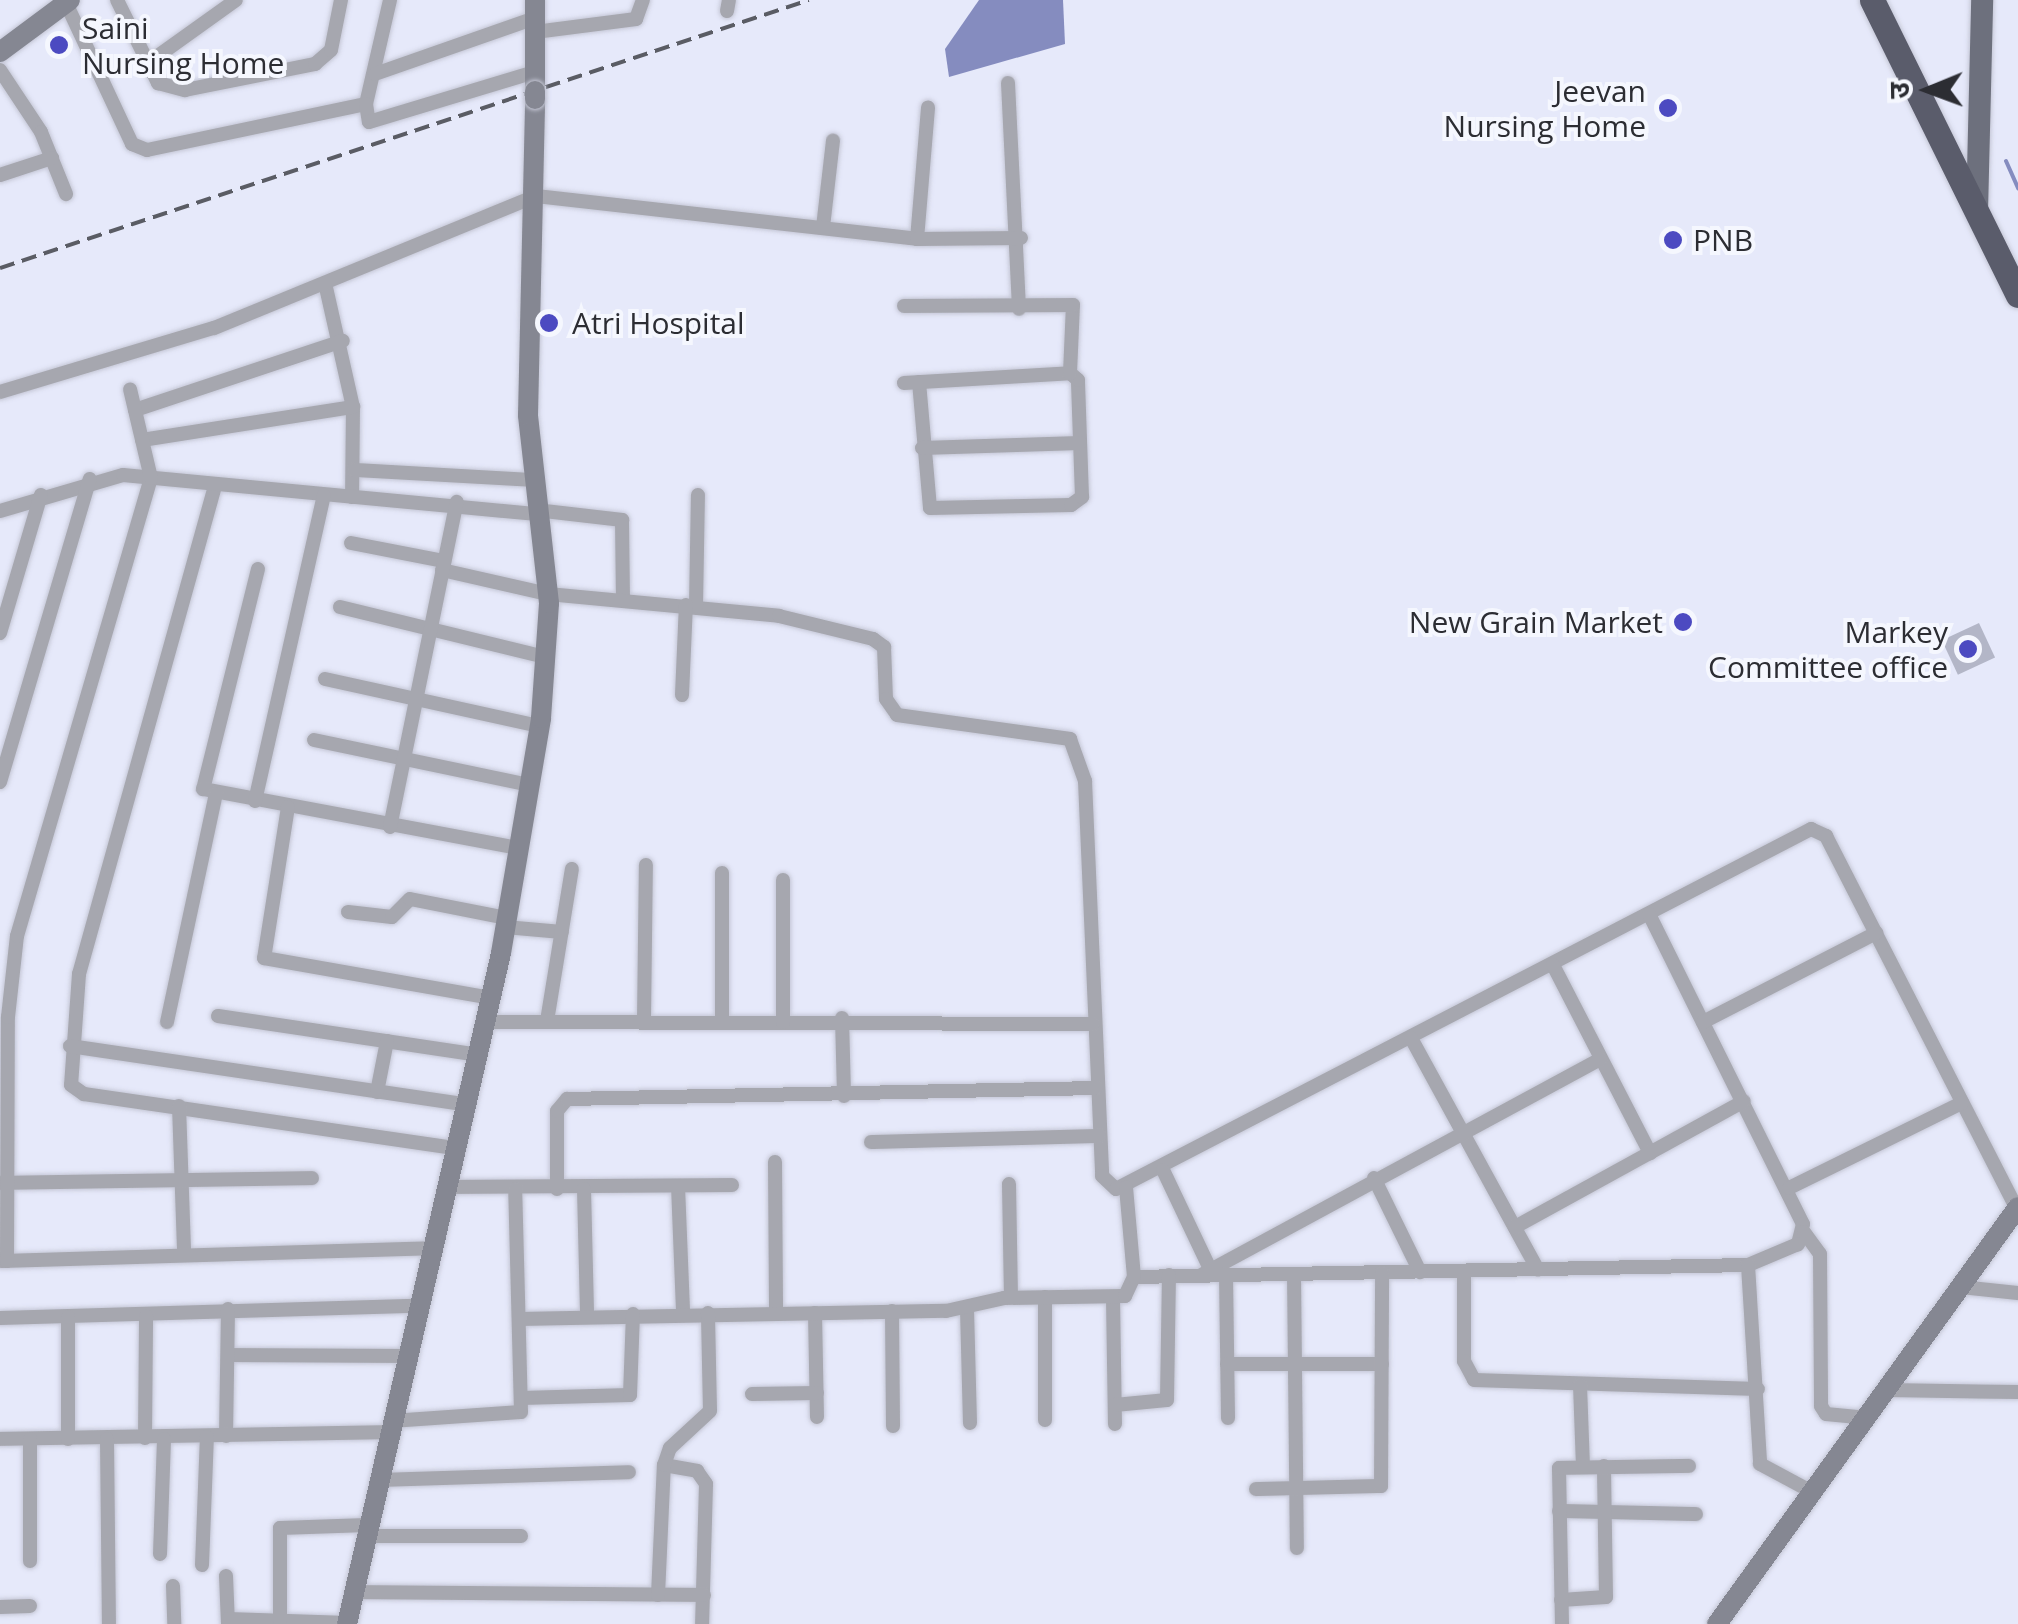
<!DOCTYPE html>
<meta charset="utf-8">
<style>
body{margin:0}
#map{position:relative;width:2018px;height:1624px;overflow:hidden;background:#e6e9fa;font-family:"Open Sans","Noto Sans Devanagari",sans-serif}
div>[style]{position:absolute}
[style*='--x']{left:calc(var(--x)*1px);top:calc(var(--y)*1px);width:calc(var(--w)*1px);rotate:calc(var(--a)*1deg)}
.water>*{inset:0;background:#858cbf}
.stream>*{height:4px;margin:-2px;padding:0 2px;transform-origin:2px;border-radius:2px;background:#858cbf}
.building>*{inset:0;background:#b3b6c7;transform-origin:0 0}
.roads{filter:drop-shadow(0 0 2px #c5c7d6) drop-shadow(0 0 2px #c5c7d6)}
.street>*{height:14px;margin:-7px;padding:0 7px;transform-origin:7px;border-radius:7px;background:#a6a7af}
.secondary>*{height:20px;margin:-10px;padding:0 10px;transform-origin:10px;border-radius:10px;background:#858792}
.primary>*{height:22px;margin:-11px;padding:0 11px;transform-origin:11px;border-radius:11px;background:#6d707d}
.highway>*{height:25px;margin:-12.5px;padding:0 12.5px;transform-origin:12.5px;border-radius:12.5px;background:#5a5c6b}
.rail>*{height:4px;margin-top:-2px;transform-origin:0;background:repeating-linear-gradient(90deg,#5a5c64 0 15px,transparent 0 23px)}
.bridges{filter:drop-shadow(0 0 2px #c5c7d6) drop-shadow(0 0 2px #c5c7d6)}
.secondary-bridge>*{height:20px;margin:-10px;padding:0 10px;transform-origin:10px;border-radius:10px;background:#858792}
.dots>*{width:28px;height:28px;translate:-50% -50%;box-sizing:border-box;border:5px solid #f5f7fe;border-radius:50%}
span{translate:-50% -50%;white-space:nowrap;text-align:center;line-height:1.15;-webkit-text-stroke:8px #f5f7fe;paint-order:stroke}
.poi-label{font-size:30px;color:#2c2d33}
.left{translate:0 -50%;text-align:left}
.right{translate:-100% -50%;text-align:right}
.north{position:absolute;left:1878px;top:40px;width:100px;height:100px;-webkit-text-stroke:8px #f5f7fe;paint-order:stroke;rotate:269deg;font-size:28px;font-weight:700;line-height:40px;text-align:center;color:#2c2d33}
.north::after{content:'';display:block;margin:auto;width:35px;height:45px;background:#2c2d33;clip-path:polygon(50% 0,100% 100%,50% 72%,0 100%)}
</style>
<div id="map">
<div class="water">
<i style="clip-path:polygon(979px 0,1063px 0,1065px 44px,949px 77px,945px 49px)"></i>
</div>
<div class="stream">
<i style="--x:2006;--y:161;--w:30;--a:66"></i>
</div>
<div class="building">
<i style="left:1979px;top:623px;width:38px;height:41px;rotate:65deg"></i>
</div>
<div class="roads">
<div class="street">
<i style="--x:117;--y:0;--w:93;--a:63.7"></i>
<i style="--x:158;--y:83;--w:28;--a:15"></i>
<i style="--x:185;--y:90;--w:133;--a:-11.3"></i>
<i style="--x:315;--y:64;--w:21;--a:-41"></i>
<i style="--x:331;--y:50;--w:51;--a:-78.7"></i>
<i style="--x:66;--y:3;--w:156;--a:64.9"></i>
<i style="--x:132;--y:144;--w:16;--a:22"></i>
<i style="--x:147;--y:150;--w:224;--a:-11.9"></i>
<i style="--x:366;--y:104;--w:107;--a:-77"></i>
<i style="--x:727;--y:11;--w:11;--a:-80"></i>
<i style="--x:535;--y:32;--w:102;--a:-7.3"></i>
<i style="--x:636;--y:19;--w:20;--a:-70"></i>
<i style="--x:148;--y:63;--w:108;--a:-35.6"></i>
<i style="--x:0;--y:70;--w:74;--a:56.5"></i>
<i style="--x:41;--y:132;--w:67;--a:68"></i>
<i style="--x:375;--y:74;--w:170;--a:-19.3"></i>
<i style="--x:1008;--y:83;--w:226;--a:87.2"></i>
<i style="--x:366;--y:104;--w:18;--a:81"></i>
<i style="--x:369;--y:122;--w:173;--a:-16.8"></i>
<i style="--x:0;--y:175;--w:55;--a:-18.1"></i>
<i style="--x:823;--y:227;--w:87;--a:-83.4"></i>
<i style="--x:917;--y:239;--w:132;--a:-85.2"></i>
<i style="--x:325;--y:283;--w:127;--a:77.3"></i>
<i style="--x:353;--y:407;--w:90;--a:90.6"></i>
<i style="--x:919;--y:382;--w:126;--a:85"></i>
<i style="--x:930;--y:508;--w:141;--a:-1.2"></i>
<i style="--x:1071;--y:505;--w:14;--a:-36"></i>
<i style="--x:1082;--y:497;--w:117;--a:-92"></i>
<i style="--x:1078;--y:380;--w:11;--a:-139"></i>
<i style="--x:904;--y:383;--w:166;--a:-3.4"></i>
<i style="--x:1070;--y:373;--w:68;--a:-87.5"></i>
<i style="--x:1073;--y:305;--w:169;--a:179.7"></i>
<i style="--x:0;--y:392;--w:223;--a:-16.7"></i>
<i style="--x:214;--y:328;--w:348;--a:-22.3"></i>
<i style="--x:536;--y:196;--w:383;--a:6.4"></i>
<i style="--x:917;--y:239;--w:104;--a:-0.6"></i>
<i style="--x:135;--y:410;--w:219;--a:-18.4"></i>
<i style="--x:142;--y:440;--w:214;--a:-8.9"></i>
<i style="--x:922;--y:448;--w:158;--a:-1.8"></i>
<i style="--x:354;--y:470;--w:179;--a:3.2"></i>
<i style="--x:215;--y:486;--w:507;--a:105.57"></i>
<i style="--x:79;--y:974;--w:111;--a:94.1"></i>
<i style="--x:71;--y:1085;--w:16;--a:35"></i>
<i style="--x:84;--y:1094;--w:379;--a:8.3"></i>
<i style="--x:536;--y:510;--w:87;--a:6.6"></i>
<i style="--x:622;--y:520;--w:78;--a:89.3"></i>
<i style="--x:0;--y:511;--w:128;--a:-16.3"></i>
<i style="--x:123;--y:475;--w:416;--a:5.4"></i>
<i style="--x:351;--y:543;--w:95;--a:11"></i>
<i style="--x:258;--y:569;--w:227;--a:104"></i>
<i style="--x:203;--y:789;--w:321;--a:10.6"></i>
<i style="--x:442;--y:570;--w:109;--a:12.8"></i>
<i style="--x:548;--y:594;--w:232;--a:5.4"></i>
<i style="--x:779;--y:616;--w:97;--a:13.7"></i>
<i style="--x:873;--y:639;--w:14;--a:36"></i>
<i style="--x:884;--y:647;--w:52;--a:87.8"></i>
<i style="--x:886;--y:699;--w:19;--a:55"></i>
<i style="--x:897;--y:715;--w:175;--a:7.9"></i>
<i style="--x:1070;--y:739;--w:45;--a:70.3"></i>
<i style="--x:1085;--y:781;--w:395;--a:87.5"></i>
<i style="--x:1102;--y:1176;--w:19;--a:43"></i>
<i style="--x:1116;--y:1189;--w:783;--a:-27.38"></i>
<i style="--x:1811;--y:829;--w:17;--a:25"></i>
<i style="--x:1826;--y:836;--w:419;--a:62.9"></i>
<i style="--x:696;--y:606;--w:111;--a:-89"></i>
<i style="--x:340;--y:607;--w:211;--a:13.7"></i>
<i style="--x:0;--y:633;--w:144;--a:-73.5"></i>
<i style="--x:325;--y:679;--w:219;--a:12.4"></i>
<i style="--x:682;--y:695;--w:90;--a:-87.5"></i>
<i style="--x:314;--y:740;--w:220;--a:11.8"></i>
<i style="--x:0;--y:782;--w:316;--a:-73.5"></i>
<i style="--x:255;--y:801;--w:313;--a:-77.3"></i>
<i style="--x:288;--y:807;--w:153;--a:99"></i>
<i style="--x:264;--y:958;--w:230;--a:10"></i>
<i style="--x:390;--y:827;--w:332;--a:-78.4"></i>
<i style="--x:348;--y:912;--w:44;--a:6.5"></i>
<i style="--x:392;--y:917;--w:25;--a:-45"></i>
<i style="--x:410;--y:899;--w:99;--a:11.1"></i>
<i style="--x:1649;--y:914;--w:346;--a:63.6"></i>
<i style="--x:1803;--y:1224;--w:21;--a:104"></i>
<i style="--x:1798;--y:1244;--w:54;--a:157.2"></i>
<i style="--x:505;--y:927;--w:57;--a:5"></i>
<i style="--x:1553;--y:965;--w:212;--a:62.7"></i>
<i style="--x:218;--y:1016;--w:264;--a:8.5"></i>
<i style="--x:842;--y:1018;--w:78;--a:88.5"></i>
<i style="--x:644;--y:1020;--w:155;--a:-89.3"></i>
<i style="--x:547;--y:1021;--w:154;--a:-80.7"></i>
<i style="--x:722;--y:1021;--w:148;--a:-90"></i>
<i style="--x:167;--y:1022;--w:233;--a:-77.9"></i>
<i style="--x:485;--y:1022;--w:608;--a:0.19"></i>
<i style="--x:783;--y:1022;--w:142;--a:-90"></i>
<i style="--x:1703;--y:1022;--w:195;--a:-27.2"></i>
<i style="--x:1411;--y:1038;--w:264;--a:61.3"></i>
<i style="--x:70;--y:1046;--w:402;--a:8.4"></i>
<i style="--x:377;--y:1092;--w:52;--a:-78.9"></i>
<i style="--x:179;--y:1106;--w:146;--a:88"></i>
<i style="--x:871;--y:1142;--w:228;--a:-1.5"></i>
<i style="--x:775;--y:1162;--w:151;--a:89.6"></i>
<i style="--x:1163;--y:1170;--w:110;--a:64.6"></i>
<i style="--x:1374;--y:1178;--w:105;--a:63.9"></i>
<i style="--x:1;--y:1183;--w:311;--a:-0.9"></i>
<i style="--x:1009;--y:1184;--w:113;--a:89"></i>
<i style="--x:678;--y:1186;--w:127;--a:87.7"></i>
<i style="--x:449;--y:1187;--w:283;--a:-0.4"></i>
<i style="--x:1789;--y:1188;--w:193;--a:-26.2"></i>
<i style="--x:557;--y:1189;--w:78;--a:-90"></i>
<i style="--x:557;--y:1111;--w:16;--a:-50"></i>
<i style="--x:567;--y:1099;--w:529;--a:-1.19"></i>
<i style="--x:584;--y:1189;--w:126;--a:88.6"></i>
<i style="--x:1515;--y:1227;--w:261;--a:-28.8"></i>
<i style="--x:1804;--y:1232;--w:27;--a:54"></i>
<i style="--x:1820;--y:1254;--w:152;--a:89.6"></i>
<i style="--x:1821;--y:1406;--w:9;--a:58"></i>
<i style="--x:1826;--y:1414;--w:42;--a:5.4"></i>
<i style="--x:1;--y:1261;--w:431;--a:-1.7"></i>
<i style="--x:7;--y:1261;--w:244;--a:-89.8"></i>
<i style="--x:8;--y:1017;--w:81;--a:-83.7"></i>
<i style="--x:17;--y:936;--w:477;--a:-73.7"></i>
<i style="--x:151;--y:478;--w:91;--a:-103.3"></i>
<i style="--x:1464;--y:1271;--w:90;--a:90"></i>
<i style="--x:1464;--y:1361;--w:21;--a:62"></i>
<i style="--x:1474;--y:1380;--w:284;--a:1.8"></i>
<i style="--x:1203;--y:1274;--w:452;--a:-28.4"></i>
<i style="--x:1226;--y:1274;--w:144;--a:89.2"></i>
<i style="--x:1294;--y:1274;--w:274;--a:89.4"></i>
<i style="--x:1134;--y:1277;--w:614;--a:-1.12"></i>
<i style="--x:1748;--y:1265;--w:199;--a:86.5"></i>
<i style="--x:1760;--y:1464;--w:61;--a:28.2"></i>
<i style="--x:1961;--y:1287;--w:57;--a:6"></i>
<i style="--x:1045;--y:1297;--w:123;--a:90"></i>
<i style="--x:1113;--y:1298;--w:126;--a:89.1"></i>
<i style="--x:967;--y:1309;--w:114;--a:88.5"></i>
<i style="--x:892;--y:1311;--w:115;--a:89.5"></i>
<i style="--x:815;--y:1313;--w:104;--a:88.9"></i>
<i style="--x:0;--y:1318;--w:416;--a:-1.7"></i>
<i style="--x:519;--y:1319;--w:427;--a:-1.1"></i>
<i style="--x:946;--y:1311;--w:59;--a:-12.6"></i>
<i style="--x:1004;--y:1298;--w:121;--a:-0.9"></i>
<i style="--x:1125;--y:1296;--w:21;--a:-65"></i>
<i style="--x:1134;--y:1277;--w:90;--a:-95.1"></i>
<i style="--x:228;--y:1355;--w:176;--a:0.3"></i>
<i style="--x:1227;--y:1364;--w:155;--a:0"></i>
<i style="--x:1580;--y:1385;--w:81;--a:87.9"></i>
<i style="--x:1887;--y:1390;--w:131;--a:0.9"></i>
<i style="--x:752;--y:1394;--w:65;--a:-0.9"></i>
<i style="--x:521;--y:1398;--w:109;--a:-1.6"></i>
<i style="--x:630;--y:1395;--w:81;--a:-87.9"></i>
<i style="--x:1115;--y:1405;--w:52;--a:-5.5"></i>
<i style="--x:1167;--y:1400;--w:125;--a:-89.1"></i>
<i style="--x:391;--y:1421;--w:130;--a:-4"></i>
<i style="--x:521;--y:1412;--w:223;--a:-91.5"></i>
<i style="--x:226;--y:1436;--w:127;--a:-89.1"></i>
<i style="--x:145;--y:1438;--w:122;--a:-89.5"></i>
<i style="--x:0;--y:1439;--w:388;--a:-1"></i>
<i style="--x:30;--y:1439;--w:122;--a:90"></i>
<i style="--x:68;--y:1439;--w:122;--a:-90"></i>
<i style="--x:107;--y:1439;--w:185;--a:89.4"></i>
<i style="--x:664;--y:1465;--w:34;--a:10"></i>
<i style="--x:697;--y:1471;--w:16;--a:55"></i>
<i style="--x:706;--y:1484;--w:140;--a:91.6"></i>
<i style="--x:378;--y:1480;--w:251;--a:-1.8"></i>
<i style="--x:1256;--y:1489;--w:125;--a:-1.4"></i>
<i style="--x:1381;--y:1486;--w:213;--a:-89.7"></i>
<i style="--x:1559;--y:1511;--w:137;--a:1.3"></i>
<i style="--x:364;--y:1536;--w:157;--a:0"></i>
<i style="--x:160;--y:1554;--w:115;--a:-88"></i>
<i style="--x:202;--y:1565;--w:128;--a:-87.8"></i>
<i style="--x:226;--y:1576;--w:48;--a:87.6"></i>
<i style="--x:173;--y:1586;--w:38;--a:88"></i>
<i style="--x:353;--y:1592;--w:351;--a:0.5"></i>
<i style="--x:658;--y:1595;--w:130;--a:-87.4"></i>
<i style="--x:664;--y:1465;--w:18;--a:-71"></i>
<i style="--x:670;--y:1448;--w:54;--a:-42.8"></i>
<i style="--x:710;--y:1411;--w:98;--a:-91.2"></i>
<i style="--x:1561;--y:1600;--w:45;--a:-3.8"></i>
<i style="--x:1606;--y:1597;--w:131;--a:-90.9"></i>
<i style="--x:0;--y:1607;--w:30;--a:-2"></i>
<i style="--x:228;--y:1619;--w:120;--a:1.9"></i>
<i style="--x:280;--y:1621;--w:93;--a:-90"></i>
<i style="--x:280;--y:1528;--w:87;--a:-2"></i>
<i style="--x:1562;--y:1624;--w:156;--a:-91.1"></i>
<i style="--x:1559;--y:1468;--w:130;--a:-0.9"></i>
</div>
<div class="secondary">
<i style="--x:535;--y:0;--w:91;--a:90"></i>
<i style="--x:0;--y:52;--w:87;--a:-36.6"></i>
<i style="--x:347;--y:1624;--w:688;--a:-77.07"></i>
<i style="--x:501;--y:953;--w:238;--a:-80.3"></i>
<i style="--x:541;--y:718;--w:115;--a:-86"></i>
<i style="--x:549;--y:603;--w:189;--a:-96.4"></i>
<i style="--x:528;--y:415;--w:316;--a:-88.7"></i>
<i style="--x:1717;--y:1624;--w:514;--a:-54.18"></i>
</div>
<div class="primary">
<i style="--x:1977;--y:212;--w:212;--a:-88.6"></i>
</div>
<div class="highway">
<i style="--x:1872;--y:0;--w:329;--a:63.7"></i>
</div>
</div>
<div class="rail">
<i style="--x:0;--y:268;--w:852;--a:-18.33"></i>
</div>
<div class="bridges">
<div class="secondary-bridge">
<i style="--x:535;--y:91;--w:8;--a:90"></i>
</div>
</div>
<div class="dots">
<i style="left:59px;top:45px;background:#4c4ac1"></i>
<i style="left:1668px;top:108px;background:#4c4ac1"></i>
<i style="left:1673px;top:240px;background:#4c4ac1"></i>
<i style="left:549px;top:323px;background:#4c4ac1"></i>
<i style="left:1683px;top:622px;background:#4c4ac1"></i>
<i style="left:1968px;top:649px;background:#4c4ac1"></i>
</div>
<div class="poi-label">
<span class="left" style="left:82px;top:45px">Saini<br>Nursing Home</span>
<span class="right" style="left:1646px;top:108px">Jeevan<br>Nursing Home</span>
<span class="left" style="left:1693px;top:240px">PNB</span>
<span class="left" style="left:572px;top:323px">Atri Hospital</span>
<span class="right" style="left:1663px;top:622px">New Grain Market</span>
<span class="right" style="left:1948px;top:649px">Markey<br>Committee office</span>
</div>
<div class="north">उ</div>
</div>
